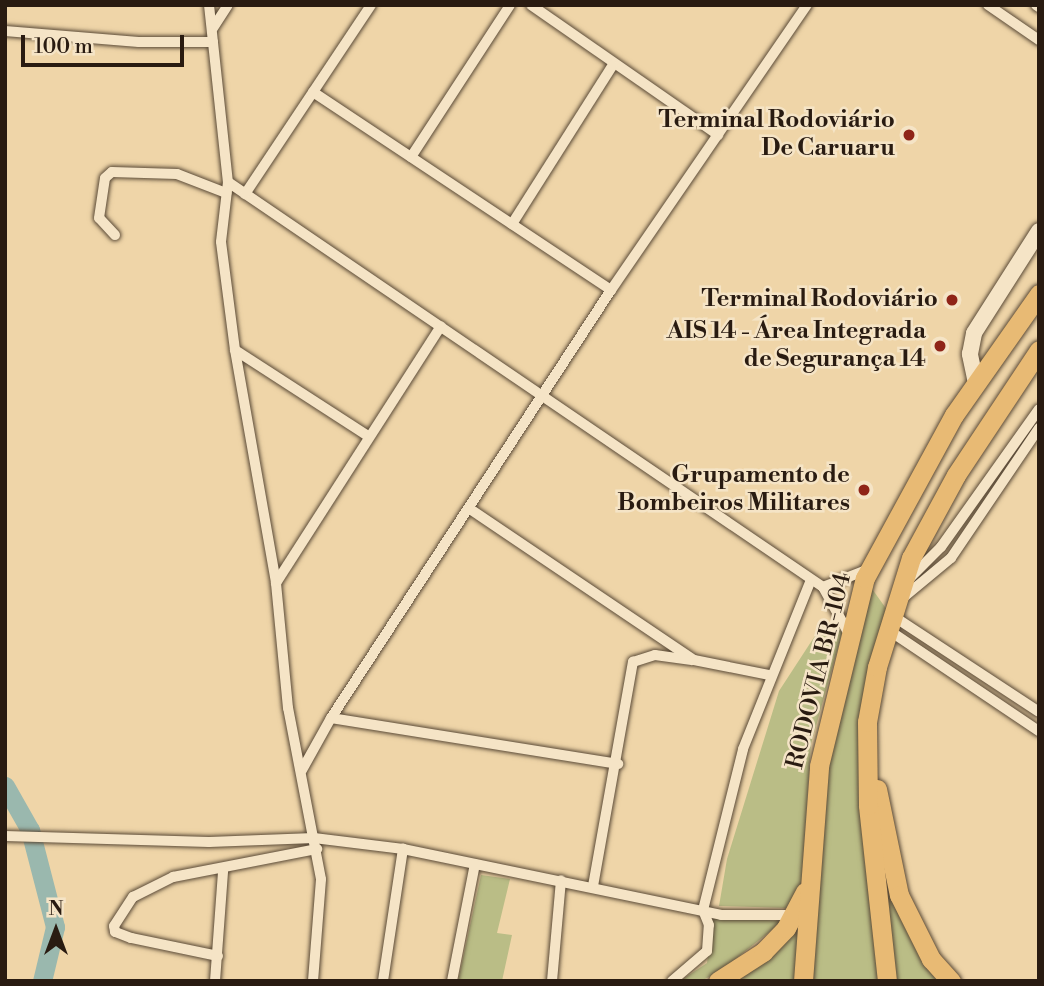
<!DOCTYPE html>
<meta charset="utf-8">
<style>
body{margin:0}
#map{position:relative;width:1044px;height:986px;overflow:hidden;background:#efd5a8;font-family:"Libre Bodoni",serif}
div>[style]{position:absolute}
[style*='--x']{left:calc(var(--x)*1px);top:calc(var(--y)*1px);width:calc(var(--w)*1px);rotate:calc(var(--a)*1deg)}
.green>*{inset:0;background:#babd86}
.river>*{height:19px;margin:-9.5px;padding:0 9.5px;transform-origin:9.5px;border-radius:9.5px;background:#9ab8ae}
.roads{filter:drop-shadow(0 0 2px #5a4a37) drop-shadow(0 0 2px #5a4a37)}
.street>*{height:10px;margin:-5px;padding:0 5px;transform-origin:5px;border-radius:5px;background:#f5e4c6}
.secondary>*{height:16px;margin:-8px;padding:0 8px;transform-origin:8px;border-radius:8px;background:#f5e4c6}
.highway>*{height:19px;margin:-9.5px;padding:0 9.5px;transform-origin:9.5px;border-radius:9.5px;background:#e8ba74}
.dots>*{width:19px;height:19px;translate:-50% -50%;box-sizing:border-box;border:4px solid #f5e4c6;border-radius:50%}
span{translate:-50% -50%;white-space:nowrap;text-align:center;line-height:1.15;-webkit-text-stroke:5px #f5e4c6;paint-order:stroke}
.poi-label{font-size:24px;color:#291b11;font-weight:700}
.right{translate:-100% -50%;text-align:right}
.street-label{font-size:24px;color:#291b11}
.frame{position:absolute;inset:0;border:7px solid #291b11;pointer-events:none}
.north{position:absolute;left:21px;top:895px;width:70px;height:70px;-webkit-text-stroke:5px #f5e4c6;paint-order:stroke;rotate:0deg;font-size:19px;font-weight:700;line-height:28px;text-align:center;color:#291b11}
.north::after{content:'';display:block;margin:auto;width:24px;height:32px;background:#291b11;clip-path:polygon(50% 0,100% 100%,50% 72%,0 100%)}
.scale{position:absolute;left:21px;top:35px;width:163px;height:32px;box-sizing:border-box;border:4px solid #291b11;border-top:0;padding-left:9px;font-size:21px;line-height:24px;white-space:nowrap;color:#291b11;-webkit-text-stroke:5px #f5e4c6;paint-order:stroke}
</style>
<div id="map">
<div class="green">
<i style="clip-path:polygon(865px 579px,890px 614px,868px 738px,893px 873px,951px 981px,718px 981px,763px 952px,809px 886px,821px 752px)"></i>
<i style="clip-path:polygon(822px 625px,837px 626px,842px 633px,811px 744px,802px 882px,787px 908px,719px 906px,727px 859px,779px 691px)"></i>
<i style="clip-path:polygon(481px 875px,510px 879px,497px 933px,512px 935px,502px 981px,458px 981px)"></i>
<i style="clip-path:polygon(713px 917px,783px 921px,719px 972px,701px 981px,680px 981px,707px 963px)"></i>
</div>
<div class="river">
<i style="--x:5;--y:786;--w:51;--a:60.4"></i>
<i style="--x:30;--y:830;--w:100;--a:75.5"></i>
<i style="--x:55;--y:927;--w:56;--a:103.5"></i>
</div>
<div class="roads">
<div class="street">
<i style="--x:209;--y:5;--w:178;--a:83.9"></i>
<i style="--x:228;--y:182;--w:60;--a:96.7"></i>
<i style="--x:221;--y:242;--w:109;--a:82.6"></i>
<i style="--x:235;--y:350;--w:158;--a:32.9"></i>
<i style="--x:531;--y:5;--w:228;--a:34.8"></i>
<i style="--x:988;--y:5;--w:62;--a:34.5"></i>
<i style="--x:1036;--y:5;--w:4;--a:34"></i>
<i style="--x:213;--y:28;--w:27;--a:-57"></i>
<i style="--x:5;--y:31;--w:134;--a:4.7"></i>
<i style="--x:139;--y:42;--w:74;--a:0"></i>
<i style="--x:313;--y:92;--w:358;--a:33.6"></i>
<i style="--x:411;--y:157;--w:181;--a:-56.9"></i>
<i style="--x:228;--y:182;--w:720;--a:34.24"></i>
<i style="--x:245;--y:194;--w:227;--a:-56.3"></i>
<i style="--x:512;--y:224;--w:188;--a:-57.6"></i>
<i style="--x:115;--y:235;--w:23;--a:-133"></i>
<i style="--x:99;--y:218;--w:40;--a:-81.5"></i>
<i style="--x:105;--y:178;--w:9;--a:-41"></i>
<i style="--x:112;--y:172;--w:65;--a:1.8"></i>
<i style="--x:177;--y:174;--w:53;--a:21.2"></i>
<i style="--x:235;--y:350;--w:237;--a:80"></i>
<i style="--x:470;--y:509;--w:270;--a:34"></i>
<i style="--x:694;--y:660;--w:76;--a:11.3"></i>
<i style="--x:907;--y:581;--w:48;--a:-45"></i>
<i style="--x:941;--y:547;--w:169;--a:-54.6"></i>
<i style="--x:823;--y:587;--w:56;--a:61.1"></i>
<i style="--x:823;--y:587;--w:49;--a:-21.4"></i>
<i style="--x:898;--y:602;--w:69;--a:-39.7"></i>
<i style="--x:951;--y:558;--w:157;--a:-55.9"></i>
<i style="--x:890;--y:614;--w:178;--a:33.3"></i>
<i style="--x:887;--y:629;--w:183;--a:33.9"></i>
<i style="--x:331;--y:718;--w:291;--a:9.1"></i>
<i style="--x:302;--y:770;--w:60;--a:-60.9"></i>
<i style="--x:331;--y:718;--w:511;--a:-56.81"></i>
<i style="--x:611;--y:290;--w:346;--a:-55.5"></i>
<i style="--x:5;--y:836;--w:204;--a:1.7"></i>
<i style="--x:209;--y:842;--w:105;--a:-2.2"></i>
<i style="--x:314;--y:838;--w:90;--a:7"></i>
<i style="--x:403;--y:849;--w:325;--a:11.7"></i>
<i style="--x:721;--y:915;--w:72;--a:0"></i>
<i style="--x:593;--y:886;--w:228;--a:-79.9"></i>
<i style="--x:633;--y:662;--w:23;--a:-18"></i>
<i style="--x:655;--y:655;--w:37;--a:8"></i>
<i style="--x:703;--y:910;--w:166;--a:-76"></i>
<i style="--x:743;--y:749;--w:180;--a:-68.1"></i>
<i style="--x:218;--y:956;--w:89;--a:-168.3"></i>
<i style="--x:131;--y:938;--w:17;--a:-159"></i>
<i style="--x:115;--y:932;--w:6;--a:-99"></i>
<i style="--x:114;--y:926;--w:35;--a:-57"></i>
<i style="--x:133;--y:897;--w:45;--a:-26.6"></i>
<i style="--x:173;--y:877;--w:147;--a:-11"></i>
<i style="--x:215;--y:981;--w:110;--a:-85.8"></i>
<i style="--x:313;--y:981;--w:102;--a:-85.5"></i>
<i style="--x:321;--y:879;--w:174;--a:-100.9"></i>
<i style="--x:288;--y:708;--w:126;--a:-95.5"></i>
<i style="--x:276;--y:583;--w:305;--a:-57.3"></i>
<i style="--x:383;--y:981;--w:134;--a:-81.4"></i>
<i style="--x:452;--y:981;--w:119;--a:-78.9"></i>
<i style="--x:552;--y:981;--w:101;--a:-84.9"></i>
<i style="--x:672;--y:981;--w:46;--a:-40.6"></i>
<i style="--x:707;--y:951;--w:26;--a:-86"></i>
<i style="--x:709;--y:925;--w:16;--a:-112"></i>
</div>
<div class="secondary">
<i style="--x:976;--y:383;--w:30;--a:-102"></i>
<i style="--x:970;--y:354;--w:21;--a:-79"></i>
<i style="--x:974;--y:333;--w:121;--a:-57.5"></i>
</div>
<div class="highway">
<i style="--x:877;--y:789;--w:108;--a:78.3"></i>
<i style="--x:899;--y:895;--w:72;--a:63.4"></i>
<i style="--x:931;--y:959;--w:30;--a:48"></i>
<i style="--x:718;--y:981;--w:54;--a:-32.8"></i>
<i style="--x:763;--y:952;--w:33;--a:-46"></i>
<i style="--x:786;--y:928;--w:41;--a:-62.2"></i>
<i style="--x:803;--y:981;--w:216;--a:-85.7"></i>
<i style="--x:819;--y:766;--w:194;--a:-76.3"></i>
<i style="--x:865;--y:578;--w:186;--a:-61.4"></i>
<i style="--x:954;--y:415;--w:148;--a:-54.9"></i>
<i style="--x:887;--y:981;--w:177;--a:-96.2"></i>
<i style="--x:868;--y:805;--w:83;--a:-90.7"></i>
<i style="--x:867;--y:722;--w:56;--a:-79.7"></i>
<i style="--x:877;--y:667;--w:114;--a:-72.7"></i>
<i style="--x:911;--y:558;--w:94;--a:-61.5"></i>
<i style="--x:956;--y:475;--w:150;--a:-56.4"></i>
</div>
</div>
<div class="dots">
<i style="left:909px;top:135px;background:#8f2418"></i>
<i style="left:952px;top:300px;background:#8f2418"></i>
<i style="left:940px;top:346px;background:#8f2418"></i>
<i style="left:864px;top:490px;background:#8f2418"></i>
</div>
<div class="poi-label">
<span class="right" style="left:895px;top:135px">Terminal Rodoviário<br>De Caruaru</span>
<span class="right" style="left:938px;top:300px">Terminal Rodoviário</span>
<span class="right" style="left:926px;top:346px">AIS 14 - Área Integrada<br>de Segurança 14</span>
<span class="right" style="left:850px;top:490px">Grupamento de<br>Bombeiros Militares</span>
</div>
<div class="street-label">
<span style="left:820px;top:671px;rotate:-76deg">RODOVIA BR-104</span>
</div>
<div class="frame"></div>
<div class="north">N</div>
<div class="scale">100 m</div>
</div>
